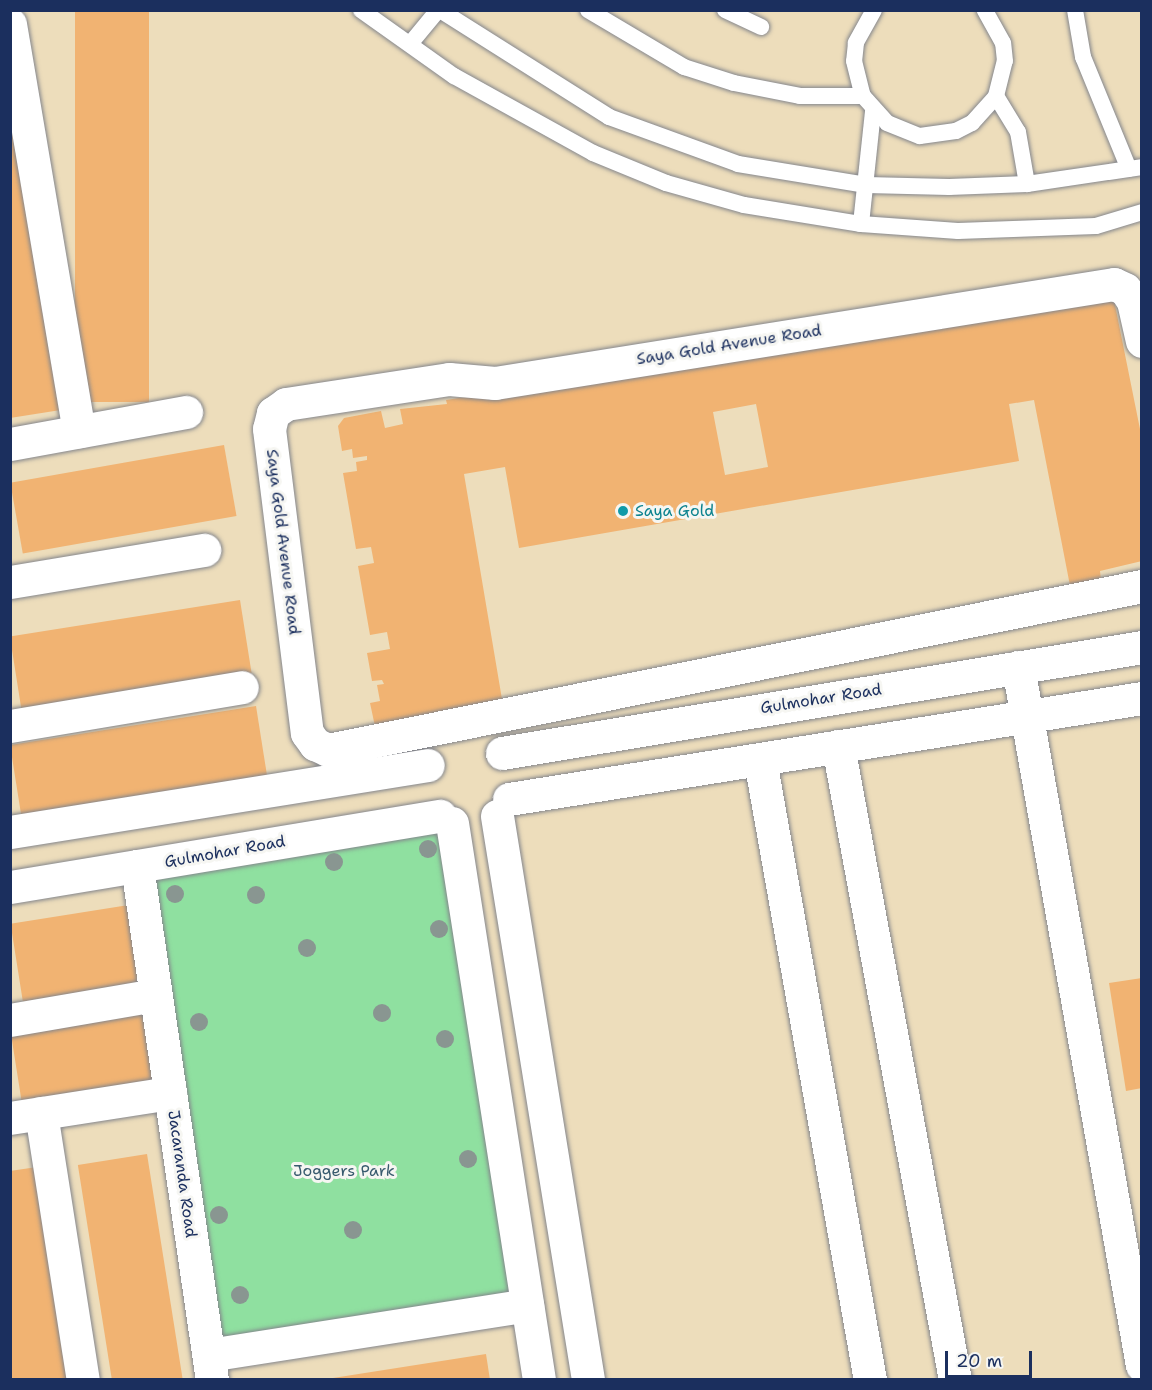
<!DOCTYPE html>
<style>
body{margin:0}
#map{position:relative;width:1152px;height:1390px;overflow:hidden;background:#edddbb;font-family:"Shantell Sans",sans-serif}
div>[style]{position:absolute}
[style*='--x']{left:calc(var(--x)*1px);top:calc(var(--y)*1px);width:calc(var(--w)*1px);rotate:calc(var(--a)*1deg)}
.green>*{inset:0;background:#8fe0a0;transform-origin:0 0}
.building>*{inset:0;background:#f1b372;transform-origin:0 0}
.roads{filter:drop-shadow(0 0 2px #84868c) drop-shadow(0 0 2px #84868c)}
.lane>*{height:16px;margin:-8px;padding:0 8px;transform-origin:8px;border-radius:8px;background:#fff}
.street>*{height:33px;margin:-16.5px;padding:0 16.5px;transform-origin:16.5px;border-radius:16.5px;background:#fff}
.trees>*{width:18px;height:18px;margin:-9px;border-radius:50%;background:#899691}
.dots>*{width:16px;height:16px;translate:-50% -50%;box-sizing:border-box;border:3px solid #f6f6f2;border-radius:50%}
span{translate:-50% -50%;white-space:nowrap;text-align:center;line-height:1.15;-webkit-text-stroke:6px #f6f6f2;paint-order:stroke}
.street-label{font-size:16px;color:#1b2f5e}
.culture-label{font-size:16px;color:#0d838f}
.left{translate:0 -50%;text-align:left}
.park-label{font-size:16px;color:#385b6e}
.frame{position:absolute;inset:0;border:12px solid #1b2f5e;pointer-events:none}
.scale{position:absolute;left:945px;top:1351px;width:87px;height:27px;box-sizing:border-box;border:3px solid #1b2f5e;border-top:0;padding-left:8px;font-size:18px;line-height:21px;white-space:nowrap;color:#1b2f5e;-webkit-text-stroke:4px #f6f6f2;paint-order:stroke}
</style>
<div id="map">
<div class="green">
<i style="left:452px;top:823px;width:488px;height:319px;rotate:81deg"></i>
</div>
<div class="building">
<i style="left:75px;top:10px;width:74px;height:392px"></i>
<i style="clip-path:polygon(10px 93px,67px 409px,10px 418px)"></i>
<i style="clip-path:polygon(evenodd,1106px 296px,1114px 300px,1142px 439px,1142px 561px,1100px 571px,1102px 589px,1072px 596px,1034px 400px,1009px 404px,1019px 461px,519px 548px,505px 467px,464px 474px,504px 711px,376px 731px,370px 703px,380px 701px,377px 685px,384px 684px,382px 680px,372px 681px,367px 653px,390px 649px,387px 632px,370px 635px,358px 566px,374px 563px,371px 547px,356px 549px,343px 473px,357px 471px,356px 462px,367px 460px,367px 456px,353px 458px,352px 449px,342px 451px,338px 426px,344px 418px,381px 411px,385px 428px,403px 424px,400px 409px,447px 404px,446px 400px,1106px 296px,756px 404px,768px 467px,725px 475px,713px 412px,756px 404px)"></i>
<i style="left:224px;top:445px;width:72px;height:217px;rotate:80deg"></i>
<i style="left:240px;top:600px;width:74px;height:233px;rotate:81deg"></i>
<i style="left:256px;top:706px;width:74px;height:249px;rotate:81deg"></i>
<i style="left:135px;top:904px;width:79px;height:126px;rotate:81deg"></i>
<i style="clip-path:polygon(1142px 978px,1142px 1088px,1126px 1091px,1109px 983px)"></i>
<i style="left:152px;top:1004px;width:82px;height:144px;rotate:81deg"></i>
<i style="left:147px;top:1154px;width:229px;height:70px;rotate:81deg"></i>
<i style="clip-path:polygon(37px 1167px,68px 1380px,10px 1380px,10px 1171px)"></i>
<i style="clip-path:polygon(486px 1354px,490px 1380px,333px 1380px,333px 1378px)"></i>
</div>
<div class="roads">
<div class="lane">
<i style="--x:361;--y:10;--w:114;--a:35.4"></i>
<i style="--x:454;--y:76;--w:159;--a:29"></i>
<i style="--x:593;--y:153;--w:79;--a:22.3"></i>
<i style="--x:666;--y:183;--w:81;--a:15.8"></i>
<i style="--x:744;--y:205;--w:119;--a:9.2"></i>
<i style="--x:861;--y:224;--w:97;--a:4.1"></i>
<i style="--x:958;--y:231;--w:138;--a:-2.1"></i>
<i style="--x:1096;--y:226;--w:48;--a:-16.9"></i>
<i style="--x:440;--y:10;--w:200;--a:32.3"></i>
<i style="--x:609;--y:117;--w:137;--a:20"></i>
<i style="--x:738;--y:164;--w:130;--a:9.3"></i>
<i style="--x:866;--y:185;--w:83;--a:1.4"></i>
<i style="--x:949;--y:187;--w:78;--a:-2.2"></i>
<i style="--x:1027;--y:184;--w:116;--a:-8.4"></i>
<i style="--x:588;--y:10;--w:112;--a:30.7"></i>
<i style="--x:684;--y:67;--w:52;--a:17.7"></i>
<i style="--x:734;--y:83;--w:67;--a:11.1"></i>
<i style="--x:800;--y:96;--w:63;--a:0"></i>
<i style="--x:725;--y:10;--w:40;--a:25"></i>
<i style="--x:874;--y:10;--w:38;--a:119"></i>
<i style="--x:856;--y:43;--w:18;--a:96"></i>
<i style="--x:854;--y:61;--w:36;--a:76"></i>
<i style="--x:863;--y:96;--w:36;--a:48"></i>
<i style="--x:887;--y:123;--w:35;--a:22"></i>
<i style="--x:920;--y:136;--w:36;--a:-8"></i>
<i style="--x:956;--y:131;--w:18;--a:-27"></i>
<i style="--x:972;--y:123;--w:36;--a:-48"></i>
<i style="--x:996;--y:96;--w:36;--a:-76"></i>
<i style="--x:1005;--y:61;--w:18;--a:-96"></i>
<i style="--x:1003;--y:43;--w:38;--a:-119"></i>
<i style="--x:1075;--y:10;--w:48;--a:80.3"></i>
<i style="--x:1083;--y:57;--w:121;--a:67.7"></i>
<i style="--x:410;--y:44;--w:44;--a:-50.5"></i>
<i style="--x:996;--y:96;--w:42;--a:58.6"></i>
<i style="--x:1018;--y:132;--w:53;--a:80.2"></i>
<i style="--x:861;--y:224;--w:114;--a:-83.9"></i>
</div>
<div class="street">
<i style="--x:10;--y:24;--w:413;--a:80.4"></i>
<i style="--x:1142;--y:341;--w:41;--a:-102.7"></i>
<i style="--x:1133;--y:301;--w:14;--a:-124"></i>
<i style="--x:1125;--y:289;--w:12;--a:-156"></i>
<i style="--x:1114;--y:284;--w:627;--a:170.91"></i>
<i style="--x:495;--y:383;--w:46;--a:-175"></i>
<i style="--x:449;--y:379;--w:165;--a:171.3"></i>
<i style="--x:286;--y:404;--w:16;--a:145"></i>
<i style="--x:273;--y:413;--w:16;--a:104"></i>
<i style="--x:269;--y:429;--w:306;--a:82.9"></i>
<i style="--x:307;--y:733;--w:14;--a:54"></i>
<i style="--x:315;--y:744;--w:14;--a:25"></i>
<i style="--x:328;--y:750;--w:830;--a:-11.39"></i>
<i style="--x:10;--y:444;--w:179;--a:-10.3"></i>
<i style="--x:10;--y:582;--w:197;--a:-9.4"></i>
<i style="--x:1018;--y:667;--w:709;--a:79.93"></i>
<i style="--x:10;--y:726;--w:235;--a:-9.5"></i>
<i style="--x:838;--y:746;--w:645;--a:79.54"></i>
<i style="--x:502;--y:753;--w:649;--a:-9.4"></i>
<i style="--x:760;--y:760;--w:630;--a:79.94"></i>
<i style="--x:509;--y:799;--w:641;--a:-9.07"></i>
<i style="--x:497;--y:816;--w:571;--a:80.83"></i>
<i style="--x:452;--y:823;--w:564;--a:81.12"></i>
<i style="--x:10;--y:832;--w:423;--a:-9.1"></i>
<i style="--x:137;--y:866;--w:519;--a:81.7"></i>
<i style="--x:10;--y:887;--w:436;--a:-9.4"></i>
<i style="--x:10;--y:1020;--w:147;--a:-9.8"></i>
<i style="--x:41;--y:1113;--w:270;--a:81.1"></i>
<i style="--x:10;--y:1118;--w:162;--a:-8.9"></i>
<i style="--x:209;--y:1355;--w:322;--a:-8.9"></i>
</div>
</div>
<div class="trees">
<i style="left:428px;top:849px"></i>
<i style="left:334px;top:862px"></i>
<i style="left:175px;top:894px"></i>
<i style="left:256px;top:895px"></i>
<i style="left:439px;top:929px"></i>
<i style="left:307px;top:948px"></i>
<i style="left:382px;top:1013px"></i>
<i style="left:199px;top:1022px"></i>
<i style="left:445px;top:1039px"></i>
<i style="left:468px;top:1159px"></i>
<i style="left:219px;top:1215px"></i>
<i style="left:353px;top:1230px"></i>
<i style="left:240px;top:1295px"></i>
</div>
<div class="dots">
<i style="left:623px;top:511px;background:#0f9aa8"></i>
</div>
<div class="street-label">
<span style="left:729px;top:345px;rotate:-9deg">Saya Gold Avenue Road</span>
<span style="left:283px;top:542px;rotate:83deg">Saya Gold Avenue Road</span>
<span style="left:821px;top:699px;rotate:-9deg">Gulmohar Road</span>
<span style="left:225px;top:852px;rotate:-10deg">Gulmohar Road</span>
<span style="left:182px;top:1174px;rotate:82deg">Jacaranda Road</span>
</div>
<div class="culture-label">
<span class="left" style="left:635px;top:511px">Saya Gold</span>
</div>
<div class="park-label">
<span style="left:344px;top:1171px">Joggers Park</span>
</div>
<div class="frame"></div>
<div class="scale">20 m</div>
</div>
